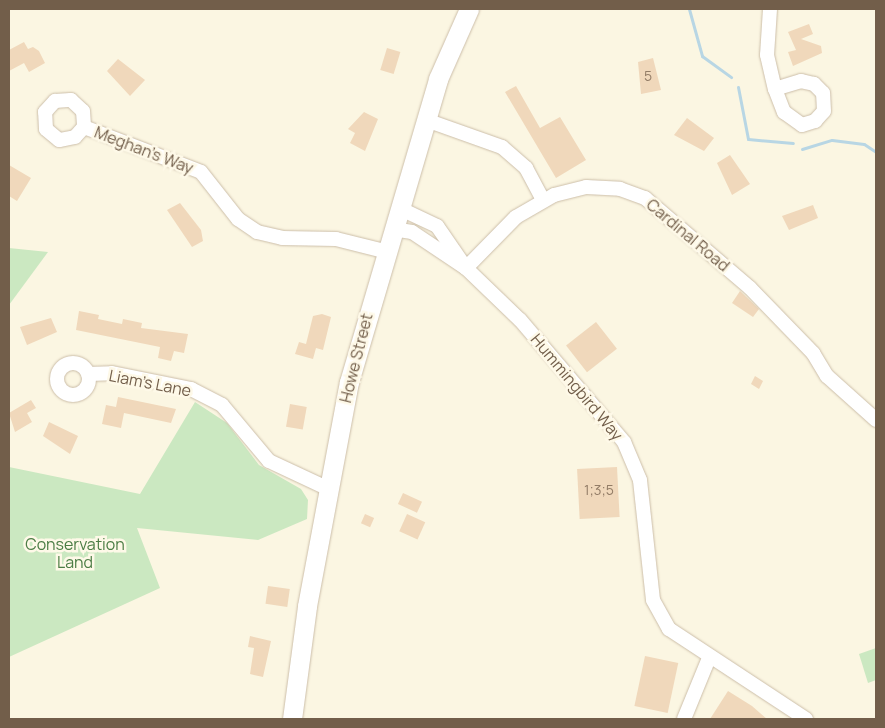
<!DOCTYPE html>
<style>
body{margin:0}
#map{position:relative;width:885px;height:728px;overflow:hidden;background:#fbf6e2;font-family:Manrope,sans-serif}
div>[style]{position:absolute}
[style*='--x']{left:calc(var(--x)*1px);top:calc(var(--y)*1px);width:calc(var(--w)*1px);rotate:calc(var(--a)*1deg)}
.green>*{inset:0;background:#cbe8c1}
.stream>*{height:3px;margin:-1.5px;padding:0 1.5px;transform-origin:1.5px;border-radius:1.5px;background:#b8d6e4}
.building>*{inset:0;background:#f0d8bb;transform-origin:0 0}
.roads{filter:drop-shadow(0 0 1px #ccbea9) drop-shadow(0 0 1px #ccbea9)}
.street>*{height:14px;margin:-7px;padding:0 7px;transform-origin:7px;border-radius:7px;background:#fff}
.street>.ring{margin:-7px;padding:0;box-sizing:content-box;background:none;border:14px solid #fff;border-radius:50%}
.secondary>*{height:19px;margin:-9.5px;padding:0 9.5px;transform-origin:9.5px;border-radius:9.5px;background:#fff}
span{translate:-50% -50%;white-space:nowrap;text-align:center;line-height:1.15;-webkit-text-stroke:5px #fef9e8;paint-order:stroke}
.number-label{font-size:14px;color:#927c66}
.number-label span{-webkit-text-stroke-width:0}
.street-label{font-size:16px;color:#725e4a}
.park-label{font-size:16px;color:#4c7d45}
.frame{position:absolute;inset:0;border:10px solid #725e4a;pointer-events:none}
</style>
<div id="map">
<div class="green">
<i style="clip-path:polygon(9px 248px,48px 252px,9px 305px)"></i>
<i style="clip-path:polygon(195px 402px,227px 423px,259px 465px,301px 489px,308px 500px,307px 519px,258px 540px,137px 528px,160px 588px,9px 657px,9px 467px,140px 494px)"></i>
<i style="clip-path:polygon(876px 648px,876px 680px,868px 683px,859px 654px)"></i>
</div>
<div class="stream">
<i style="--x:689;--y:9;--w:49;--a:74.5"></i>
<i style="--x:702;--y:56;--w:36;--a:36"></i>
<i style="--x:738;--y:87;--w:53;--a:79.1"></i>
<i style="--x:748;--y:139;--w:45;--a:5.1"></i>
<i style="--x:802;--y:149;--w:31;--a:-17"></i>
<i style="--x:832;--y:140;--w:32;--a:7"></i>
<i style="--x:864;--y:144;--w:14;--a:34"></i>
</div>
<div class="building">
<i style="clip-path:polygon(809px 24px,813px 34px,801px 39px,821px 46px,822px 53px,793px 66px,788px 52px,796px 50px,788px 32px)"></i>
<i style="clip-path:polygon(24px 42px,28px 49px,33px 47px,39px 51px,45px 63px,29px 72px,24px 63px,9px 71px,9px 50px)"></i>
<i style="left:387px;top:48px;width:14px;height:23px;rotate:17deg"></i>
<i style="clip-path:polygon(653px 58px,661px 90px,641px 94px,638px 62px)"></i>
<i style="clip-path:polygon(118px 59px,145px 80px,130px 96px,107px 71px)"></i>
<i style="clip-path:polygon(516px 86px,540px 128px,560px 117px,586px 160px,556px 178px,505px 92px)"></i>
<i style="clip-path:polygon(364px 112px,378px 119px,365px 151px,350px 143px,355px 133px,348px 129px)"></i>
<i style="clip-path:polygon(687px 118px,714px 138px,704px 151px,674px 135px)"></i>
<i style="clip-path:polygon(730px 155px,750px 184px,732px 195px,717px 163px)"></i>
<i style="clip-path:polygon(9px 165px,31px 178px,17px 201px,9px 196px)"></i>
<i style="clip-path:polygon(180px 203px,201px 230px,203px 241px,192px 247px,167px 210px)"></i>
<i style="clip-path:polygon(813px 205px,818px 218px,789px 230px,782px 216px)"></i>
<i style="clip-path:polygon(740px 291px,759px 309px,753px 317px,732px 303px)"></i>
<i style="clip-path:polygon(79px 311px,99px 315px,98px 319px,122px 324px,123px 319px,142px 323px,141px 328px,188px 334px,184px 353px,174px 351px,171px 361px,158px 358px,160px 347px,76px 330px)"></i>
<i style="clip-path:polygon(322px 314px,331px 317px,323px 350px,316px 348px,313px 359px,295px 354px,299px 342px,306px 344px,313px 316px)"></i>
<i style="clip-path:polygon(51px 318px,57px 332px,27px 345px,20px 327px)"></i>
<i style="left:596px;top:322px;width:34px;height:38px;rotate:52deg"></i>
<i style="clip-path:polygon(755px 376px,763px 381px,759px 389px,751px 384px)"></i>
<i style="clip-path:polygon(118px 397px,176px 409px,171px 423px,124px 413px,121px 428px,102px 424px,106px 405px,116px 407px)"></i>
<i style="clip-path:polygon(31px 400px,36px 408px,27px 413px,32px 422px,15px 432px,9px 413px)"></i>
<i style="left:290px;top:404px;width:17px;height:23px;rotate:10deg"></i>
<i style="clip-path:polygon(49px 422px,78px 436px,70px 454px,43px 436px)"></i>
<i style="left:617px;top:467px;width:50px;height:40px;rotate:87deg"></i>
<i style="left:403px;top:493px;width:21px;height:12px;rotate:25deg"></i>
<i style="left:365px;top:514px;width:10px;height:10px;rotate:24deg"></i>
<i style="left:407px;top:514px;width:20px;height:19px;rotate:24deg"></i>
<i style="left:268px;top:586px;width:22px;height:18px;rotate:8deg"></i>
<i style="clip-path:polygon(250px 636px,271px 641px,263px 677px,250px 674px,254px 648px,248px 647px)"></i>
<i style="left:645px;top:656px;width:34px;height:51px;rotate:12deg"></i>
<i style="clip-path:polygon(728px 691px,752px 706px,767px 719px,710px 719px)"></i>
</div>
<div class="roads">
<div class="street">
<i style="--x:770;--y:9;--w:46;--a:93.7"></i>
<i style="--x:767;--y:55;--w:35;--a:77"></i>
<i style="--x:775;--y:89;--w:25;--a:69"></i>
<i style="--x:784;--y:112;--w:22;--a:36"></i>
<i style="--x:802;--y:125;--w:14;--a:-17"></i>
<i style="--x:815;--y:121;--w:13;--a:-48"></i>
<i style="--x:824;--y:111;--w:18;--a:-93"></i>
<i style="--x:823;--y:93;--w:13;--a:-135"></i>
<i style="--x:814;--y:84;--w:13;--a:-167"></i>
<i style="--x:801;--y:81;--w:27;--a:163"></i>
<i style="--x:426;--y:120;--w:81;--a:19.6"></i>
<i style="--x:502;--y:147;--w:32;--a:41"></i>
<i style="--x:526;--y:168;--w:36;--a:62"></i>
<i style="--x:84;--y:127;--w:13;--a:132"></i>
<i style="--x:75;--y:137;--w:16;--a:169"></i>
<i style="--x:59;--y:140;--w:17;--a:-140"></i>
<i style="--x:46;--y:129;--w:17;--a:-93"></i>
<i style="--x:45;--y:112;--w:15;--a:-48"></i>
<i style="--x:55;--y:101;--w:16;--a:-4"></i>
<i style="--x:71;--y:100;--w:16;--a:43"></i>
<i style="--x:83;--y:111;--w:16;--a:86"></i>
<i style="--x:84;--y:127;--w:125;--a:21"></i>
<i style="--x:201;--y:172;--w:60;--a:51.8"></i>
<i style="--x:238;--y:219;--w:23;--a:34"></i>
<i style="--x:257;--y:232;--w:26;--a:13"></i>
<i style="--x:282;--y:238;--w:54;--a:1.1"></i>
<i style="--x:336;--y:239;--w:49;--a:14"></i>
<i style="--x:393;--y:229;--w:19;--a:9"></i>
<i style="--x:412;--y:232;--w:65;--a:33.7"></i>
<i style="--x:466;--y:268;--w:51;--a:-124.6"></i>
<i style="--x:437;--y:226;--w:42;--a:-154.7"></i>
<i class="ring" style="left:57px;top:363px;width:18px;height:18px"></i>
<i style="--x:88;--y:374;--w:24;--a:-2"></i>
<i style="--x:112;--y:373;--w:81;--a:11.4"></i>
<i style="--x:191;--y:389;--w:35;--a:27"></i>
<i style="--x:222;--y:405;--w:73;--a:50"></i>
<i style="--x:269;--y:461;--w:64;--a:25"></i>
<i style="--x:684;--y:719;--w:66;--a:-67.7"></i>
<i style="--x:806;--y:719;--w:164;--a:-146.7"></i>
<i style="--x:669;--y:629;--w:33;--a:-119"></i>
<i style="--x:653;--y:600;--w:121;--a:-96.2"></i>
<i style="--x:640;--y:480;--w:41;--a:-112.8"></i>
<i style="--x:624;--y:442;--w:160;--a:-130.4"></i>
<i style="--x:520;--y:320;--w:75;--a:-136.1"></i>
<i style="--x:466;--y:268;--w:71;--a:-45.6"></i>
<i style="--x:516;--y:217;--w:44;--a:-30.1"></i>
<i style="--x:554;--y:195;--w:33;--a:-14"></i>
<i style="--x:586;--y:187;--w:34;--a:3"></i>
<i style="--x:620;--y:189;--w:27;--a:20"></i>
<i style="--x:645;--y:198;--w:138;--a:40.6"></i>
<i style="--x:750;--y:288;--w:91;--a:45.9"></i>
<i style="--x:813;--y:353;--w:27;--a:59"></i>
<i style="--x:827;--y:376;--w:66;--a:41.9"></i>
</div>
<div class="secondary">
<i style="--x:292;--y:719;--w:114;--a:-82.4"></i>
<i style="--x:307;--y:606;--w:228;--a:-79.4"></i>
<i style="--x:349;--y:382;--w:316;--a:-73.6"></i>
<i style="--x:438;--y:79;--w:77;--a:-66.1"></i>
</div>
</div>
<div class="number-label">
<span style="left:648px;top:76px">5</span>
<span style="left:599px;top:490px">1;3;5</span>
</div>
<div class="street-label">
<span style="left:144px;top:150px;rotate:21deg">Meghan's Way</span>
<span style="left:688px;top:235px;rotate:40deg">Cardinal Road</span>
<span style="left:356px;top:358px;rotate:-76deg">Howe Street</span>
<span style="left:150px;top:383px;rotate:11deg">Liam's Lane</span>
<span style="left:577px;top:387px;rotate:50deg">Hummingbird Way</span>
</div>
<div class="park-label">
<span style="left:75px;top:553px">Conservation<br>Land</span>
</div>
<div class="frame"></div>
</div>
